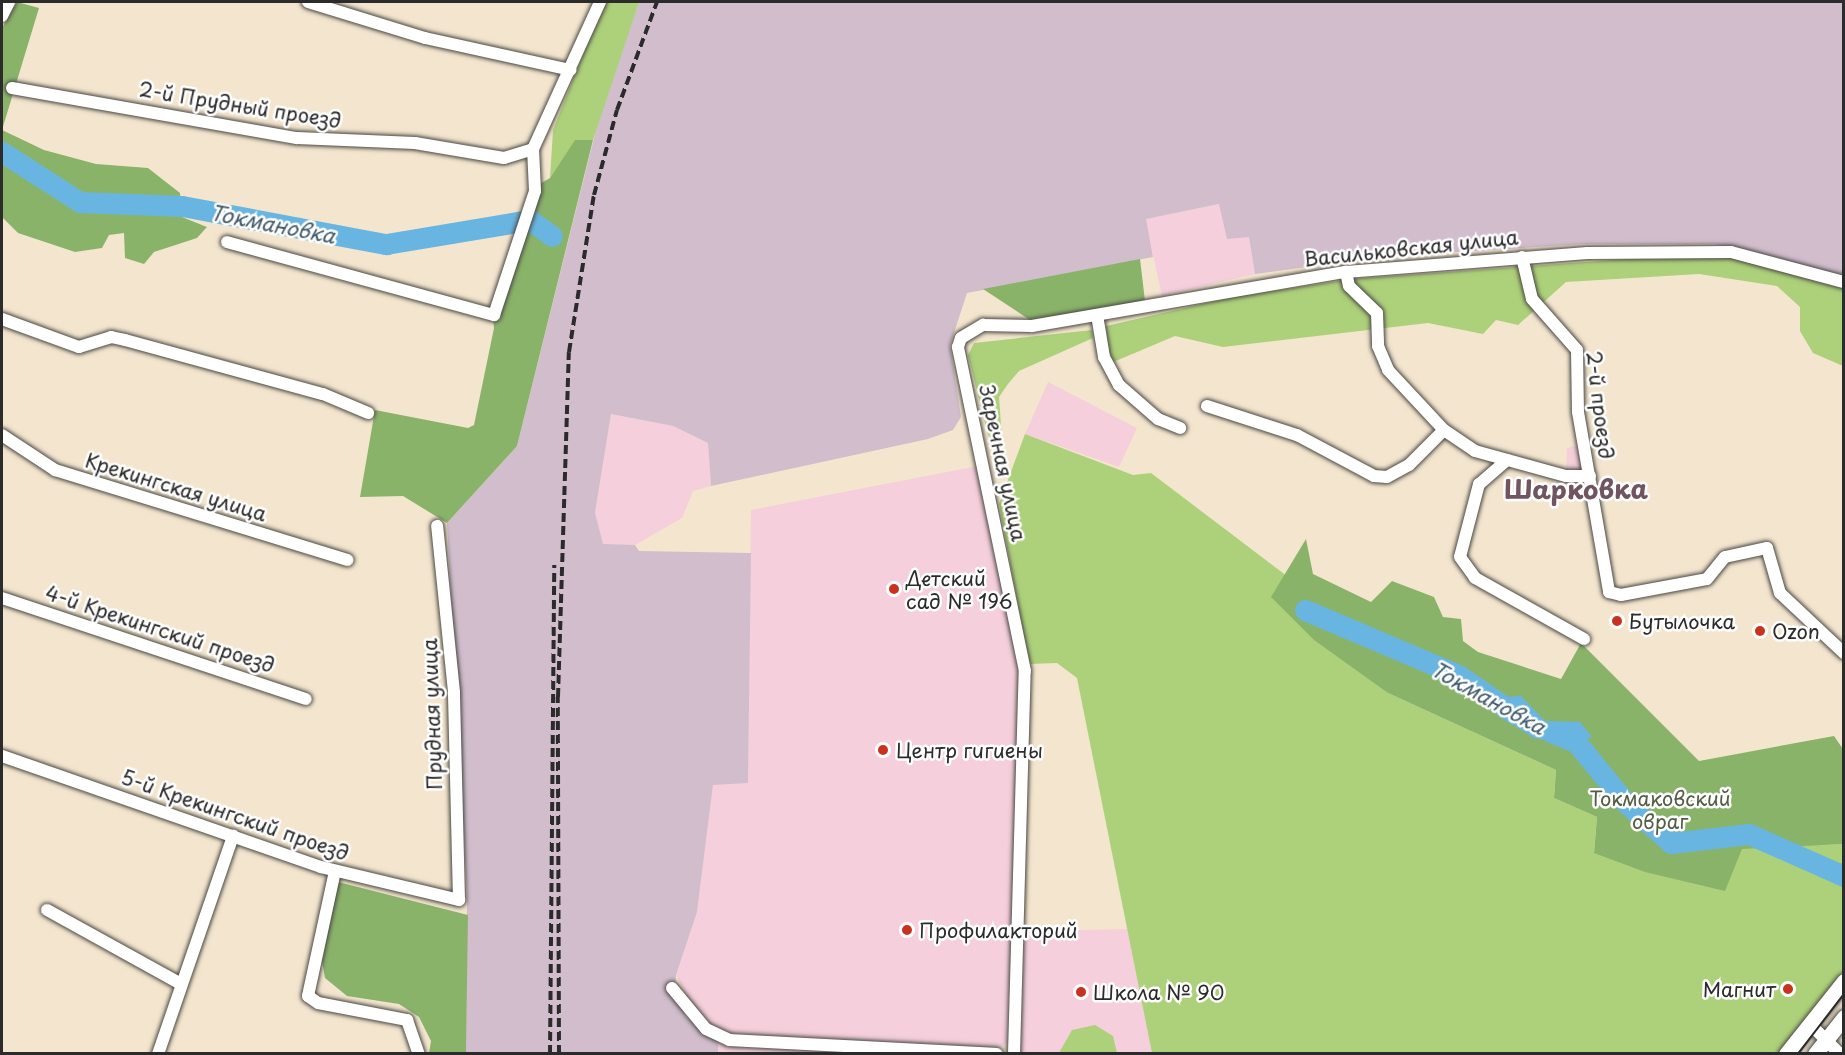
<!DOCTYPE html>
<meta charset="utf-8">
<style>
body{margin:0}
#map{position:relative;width:1845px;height:1055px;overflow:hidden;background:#f4e6ce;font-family:"Playpen Sans",sans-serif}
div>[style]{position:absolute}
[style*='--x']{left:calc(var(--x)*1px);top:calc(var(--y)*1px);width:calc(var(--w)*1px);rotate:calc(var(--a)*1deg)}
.built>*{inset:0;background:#f5cfdb}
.industrial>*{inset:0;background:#d1bdcc}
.green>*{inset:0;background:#add17a}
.forest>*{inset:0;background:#8ab36a}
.water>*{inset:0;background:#69b5e2}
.river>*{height:21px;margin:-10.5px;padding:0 10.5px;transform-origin:10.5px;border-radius:10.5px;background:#69b5e2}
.roads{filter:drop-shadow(0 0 2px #494743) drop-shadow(0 0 2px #494743)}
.minor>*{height:12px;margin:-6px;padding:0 6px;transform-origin:6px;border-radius:6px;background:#fff}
.major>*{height:15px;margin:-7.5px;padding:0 7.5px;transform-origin:7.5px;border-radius:7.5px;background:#fff}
.tram>*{height:1.5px;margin:-0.75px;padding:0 0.75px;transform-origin:0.75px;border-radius:0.75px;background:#2b2b2b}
.rail>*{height:4px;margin-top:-2px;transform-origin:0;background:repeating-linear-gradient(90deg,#2b2b2b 0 9px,transparent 0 13.5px)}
.dots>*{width:16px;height:16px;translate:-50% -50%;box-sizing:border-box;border:3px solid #fff;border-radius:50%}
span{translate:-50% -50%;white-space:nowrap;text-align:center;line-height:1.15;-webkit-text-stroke:5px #fff;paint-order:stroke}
.street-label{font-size:20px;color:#2b2b2b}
.poi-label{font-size:20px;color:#2b2b2b}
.left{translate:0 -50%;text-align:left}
.right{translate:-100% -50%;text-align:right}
.park-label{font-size:20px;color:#525d43}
.water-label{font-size:21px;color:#415b6b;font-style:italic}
.district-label{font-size:26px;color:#705460;font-weight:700}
.frame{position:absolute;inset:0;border:3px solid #2b2b2b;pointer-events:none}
</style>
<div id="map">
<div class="built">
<i style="clip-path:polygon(1220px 204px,1249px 236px,1255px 274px,1162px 296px,1145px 219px)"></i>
<i style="clip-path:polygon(1048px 382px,1137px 428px,1119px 467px,1025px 434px)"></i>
<i style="clip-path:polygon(611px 414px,673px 426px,708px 443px,711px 486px,693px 491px,682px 518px,635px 545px,614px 548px,603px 544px,596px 532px,595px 513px)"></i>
<i style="clip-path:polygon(1580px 445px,1585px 470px,1566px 473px,1567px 448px)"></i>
<i style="clip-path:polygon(978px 466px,1019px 671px,1009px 1041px,999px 1049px,717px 1033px,695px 1011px,676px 975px,697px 912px,713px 784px,748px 783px,751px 510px)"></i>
<i style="clip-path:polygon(1131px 929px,1152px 1053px,1020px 1054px,1022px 931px)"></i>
<i style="clip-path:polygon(718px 1042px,741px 1047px,917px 1054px,718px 1054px)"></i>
</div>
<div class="industrial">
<i style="clip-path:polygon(639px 2px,1843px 2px,1843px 275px,1715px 244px,1584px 244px,1380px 257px,1255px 274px,1249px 237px,1227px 239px,1219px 204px,1146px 219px,1153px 257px,967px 293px,950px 345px,961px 417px,953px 430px,928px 439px,711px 486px,708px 443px,673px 426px,611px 414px,595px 513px,603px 544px,635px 545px,639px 551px,751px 553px,748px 783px,713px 785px,697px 912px,676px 975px,675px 994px,686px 1017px,718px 1042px,718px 1053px,466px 1053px,467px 893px,447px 523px,517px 446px,602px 106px)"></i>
</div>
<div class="green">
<i style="clip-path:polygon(604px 2px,639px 2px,593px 140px,575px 141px,550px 178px,553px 130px)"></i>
<i style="clip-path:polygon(1667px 256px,1732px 256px,1843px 288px,1843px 366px,1813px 353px,1800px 331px,1800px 307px,1777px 286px,1699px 274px,1566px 282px,1518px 325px,1496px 320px,1483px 334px,1428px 323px,1223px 347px,1175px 336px,1111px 363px,1107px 344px,1106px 326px,1233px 297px,1353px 279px)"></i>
<i style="clip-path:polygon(1092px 330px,1093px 338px,1019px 371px,1008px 384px,999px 397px,1002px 439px,995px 442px,988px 435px,968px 355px,974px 343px)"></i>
<i style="clip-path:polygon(1025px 434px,1133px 475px,1151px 473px,1287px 576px,1272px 597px,1388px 693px,1556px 770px,1554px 798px,1597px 817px,1594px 852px,1843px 844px,1843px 971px,1780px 1053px,1152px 1053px,1077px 678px,1057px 663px,1029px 664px,999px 504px)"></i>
<i style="clip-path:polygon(1095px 1025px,1113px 1036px,1117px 1053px,1059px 1053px,1072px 1030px)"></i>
</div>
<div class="forest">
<i style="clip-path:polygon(17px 2px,39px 8px,2px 130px,44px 150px,96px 164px,148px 168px,180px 193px,182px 217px,207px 227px,197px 238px,154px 252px,144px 264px,125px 258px,124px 233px,109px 235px,102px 248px,75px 252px,18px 233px,2px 217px,2px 28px)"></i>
<i style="clip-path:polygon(575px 140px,593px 140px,517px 446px,447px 523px,403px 496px,360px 497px,375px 410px,468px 428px,474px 425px,494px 328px,492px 310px,529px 190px,550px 178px)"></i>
<i style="clip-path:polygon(1140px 259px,1145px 301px,1030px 320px,983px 289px)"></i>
<i style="clip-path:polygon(1306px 539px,1313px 574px,1371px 602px,1392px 581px,1434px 597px,1443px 617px,1461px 619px,1463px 641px,1478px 652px,1561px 679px,1581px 643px,1699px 761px,1834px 736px,1843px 749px,1843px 844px,1742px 849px,1725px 891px,1645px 872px,1594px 853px,1597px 817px,1554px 798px,1556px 770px,1388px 693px,1314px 640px,1271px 597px)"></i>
<i style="clip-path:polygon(338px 882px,468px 915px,466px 1053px,429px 1053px,431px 1041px,419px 1017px,399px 1004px,347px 996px,325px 978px,322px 961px)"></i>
</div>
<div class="water">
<i style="clip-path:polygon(1521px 696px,1545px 721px,1580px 722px,1592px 737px,1568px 745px,1534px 738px,1493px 712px,1493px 698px)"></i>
</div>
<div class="river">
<i style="--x:2;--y:152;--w:93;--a:32.7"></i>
<i style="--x:80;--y:202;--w:102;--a:2.2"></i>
<i style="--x:182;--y:206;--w:208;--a:10.6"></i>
<i style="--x:386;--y:244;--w:146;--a:-9.5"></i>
<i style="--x:530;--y:220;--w:27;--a:36"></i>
<i style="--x:1305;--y:610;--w:166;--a:23"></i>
<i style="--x:1458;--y:675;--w:69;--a:34.4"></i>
<i style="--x:1551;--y:732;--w:27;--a:22"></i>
<i style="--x:1576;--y:742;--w:77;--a:50.8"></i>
<i style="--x:1625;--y:802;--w:62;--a:41.7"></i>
<i style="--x:1671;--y:843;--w:79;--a:-6.6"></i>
<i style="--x:1749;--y:834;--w:104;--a:23.9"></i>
</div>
<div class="roads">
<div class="minor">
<i style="--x:308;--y:2;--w:122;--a:17.1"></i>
<i style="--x:425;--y:38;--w:149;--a:12.4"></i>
<i style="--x:2;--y:16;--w:16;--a:-63"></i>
<i style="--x:12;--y:88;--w:289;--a:10"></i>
<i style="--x:297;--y:138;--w:118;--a:2.4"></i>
<i style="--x:415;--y:143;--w:90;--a:9.6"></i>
<i style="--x:504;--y:158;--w:30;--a:-17"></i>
<i style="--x:227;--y:242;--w:277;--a:15.3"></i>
<i style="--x:494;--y:315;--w:131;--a:-71.7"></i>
<i style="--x:535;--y:191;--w:42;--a:-92.7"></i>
<i style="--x:533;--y:149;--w:162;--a:-65.5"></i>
<i style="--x:1522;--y:257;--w:43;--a:76.6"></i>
<i style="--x:1532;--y:299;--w:68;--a:48.6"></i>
<i style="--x:1577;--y:350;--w:62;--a:89.1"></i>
<i style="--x:1578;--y:412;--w:183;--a:80.2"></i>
<i style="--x:1609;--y:592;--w:12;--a:14"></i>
<i style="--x:1621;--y:595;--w:87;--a:-10.5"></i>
<i style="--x:1707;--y:579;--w:28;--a:-51"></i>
<i style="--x:1725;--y:557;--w:43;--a:-12.1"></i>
<i style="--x:1767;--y:548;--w:47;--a:73.9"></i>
<i style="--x:1780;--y:593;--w:88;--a:43.2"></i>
<i style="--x:1346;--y:272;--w:14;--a:78"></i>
<i style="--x:1349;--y:286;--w:39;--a:44"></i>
<i style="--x:1377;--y:313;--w:33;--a:88"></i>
<i style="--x:1378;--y:346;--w:26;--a:67"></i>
<i style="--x:1388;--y:370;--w:82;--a:47"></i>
<i style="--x:1444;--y:430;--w:37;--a:34"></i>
<i style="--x:1475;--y:451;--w:94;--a:15.4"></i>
<i style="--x:1566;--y:476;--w:24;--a:0"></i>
<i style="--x:1097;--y:315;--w:43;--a:80.5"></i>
<i style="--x:1104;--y:357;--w:32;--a:62"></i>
<i style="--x:1119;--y:385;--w:52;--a:41.1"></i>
<i style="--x:1158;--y:419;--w:24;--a:22"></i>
<i style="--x:2;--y:319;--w:82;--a:20"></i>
<i style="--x:79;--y:347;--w:34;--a:-17"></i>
<i style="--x:111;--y:337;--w:14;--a:12"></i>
<i style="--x:125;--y:340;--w:205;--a:15.3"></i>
<i style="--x:323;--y:394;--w:49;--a:22.9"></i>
<i style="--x:1207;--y:406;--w:95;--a:17.9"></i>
<i style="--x:1297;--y:435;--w:87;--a:28"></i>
<i style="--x:1374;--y:476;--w:13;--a:4"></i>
<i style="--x:1387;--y:477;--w:25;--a:-29"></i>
<i style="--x:1409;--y:465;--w:49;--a:-45"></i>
<i style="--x:2;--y:435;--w:64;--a:33.4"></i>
<i style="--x:55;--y:470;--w:306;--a:17.1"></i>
<i style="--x:1507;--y:460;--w:37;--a:139"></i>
<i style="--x:1479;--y:484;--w:75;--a:104.6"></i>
<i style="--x:1460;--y:557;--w:26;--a:54"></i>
<i style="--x:1475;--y:578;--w:125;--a:29.2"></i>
<i style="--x:2;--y:598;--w:320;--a:18.4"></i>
<i style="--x:2;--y:756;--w:338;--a:19.2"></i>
<i style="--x:321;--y:867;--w:142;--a:13.4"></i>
<i style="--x:459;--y:900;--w:208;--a:-91.4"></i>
<i style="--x:454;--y:692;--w:167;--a:-95.8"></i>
<i style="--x:335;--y:871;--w:128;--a:102.2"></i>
<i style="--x:308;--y:996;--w:12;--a:35"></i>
<i style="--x:318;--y:1003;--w:91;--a:10.8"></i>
<i style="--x:407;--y:1020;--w:36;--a:71"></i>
<i style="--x:47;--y:910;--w:151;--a:28.9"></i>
<i style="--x:672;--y:988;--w:53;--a:50.3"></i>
<i style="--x:706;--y:1029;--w:26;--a:25"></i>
<i style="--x:730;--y:1040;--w:267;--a:3"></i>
<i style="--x:1810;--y:1024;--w:42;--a:45"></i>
<i style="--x:158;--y:1054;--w:231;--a:-71"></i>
<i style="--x:1014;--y:1054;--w:383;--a:-88.4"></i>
<i style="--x:1025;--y:671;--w:331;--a:-101.7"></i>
<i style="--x:958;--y:347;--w:9;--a:-72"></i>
<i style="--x:961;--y:338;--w:26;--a:-31"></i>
<i style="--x:983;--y:325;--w:49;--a:1.2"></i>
<i style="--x:1032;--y:326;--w:319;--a:-9.8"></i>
<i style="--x:1346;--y:272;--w:242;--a:-4.5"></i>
<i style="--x:1587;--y:253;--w:144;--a:-0.4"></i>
<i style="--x:1731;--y:252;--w:117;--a:14.9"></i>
</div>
<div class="major">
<i style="--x:1786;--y:1054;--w:93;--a:-51.5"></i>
<i style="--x:1815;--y:1054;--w:47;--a:-51.9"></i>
</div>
</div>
<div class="tram">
<i style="--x:1798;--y:1054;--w:76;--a:-52.5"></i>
</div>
<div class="rail">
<i style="--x:550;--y:1054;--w:489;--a:-89.5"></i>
<i style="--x:559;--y:1054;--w:357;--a:-90.2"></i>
<i style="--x:558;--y:697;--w:345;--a:-88.2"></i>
<i style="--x:569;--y:352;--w:159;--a:-81"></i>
<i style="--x:594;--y:195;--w:88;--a:-74.9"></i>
<i style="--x:617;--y:110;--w:115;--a:-69.7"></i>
</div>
<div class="dots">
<i style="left:894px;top:589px;background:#c8321e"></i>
<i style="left:1617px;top:621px;background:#c8321e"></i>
<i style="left:1760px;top:631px;background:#c8321e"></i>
<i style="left:883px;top:750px;background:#c8321e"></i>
<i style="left:907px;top:930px;background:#c8321e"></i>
<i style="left:1788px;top:989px;background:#c8321e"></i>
<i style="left:1081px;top:992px;background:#c8321e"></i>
</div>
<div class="street-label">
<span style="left:240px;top:105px;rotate:9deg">2-й Прудный проезд</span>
<span style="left:1411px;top:248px;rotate:-6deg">Васильковская улица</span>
<span style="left:1600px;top:405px;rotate:83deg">2-й проезд</span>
<span style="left:1003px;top:463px;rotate:78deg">Заречная улица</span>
<span style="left:176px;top:487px;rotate:17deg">Крекингская улица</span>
<span style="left:160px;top:629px;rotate:18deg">4-й Крекингский проезд</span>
<span style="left:432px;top:714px;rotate:-92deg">Прудная улица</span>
<span style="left:235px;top:815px;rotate:19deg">5-й Крекингский проезд</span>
</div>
<div class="poi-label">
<span class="left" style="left:906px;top:590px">Детский<br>сад № 196</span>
<span class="left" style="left:1629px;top:621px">Бутылочка</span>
<span class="left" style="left:1772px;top:631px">Ozon</span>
<span class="left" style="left:896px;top:750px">Центр гигиены</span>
<span class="left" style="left:919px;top:930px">Профилакторий</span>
<span class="right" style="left:1776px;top:989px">Магнит</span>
<span class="left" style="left:1093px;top:992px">Школа № 90</span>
</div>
<div class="park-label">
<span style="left:1660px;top:810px">Токмаковский<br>овраг</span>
</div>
<div class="water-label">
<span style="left:273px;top:223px;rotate:11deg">Токмановка</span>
<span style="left:1489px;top:697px;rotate:29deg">Токмановка</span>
</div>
<div class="district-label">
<span style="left:1576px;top:489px">Шарковка</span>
</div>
<div class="frame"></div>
</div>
